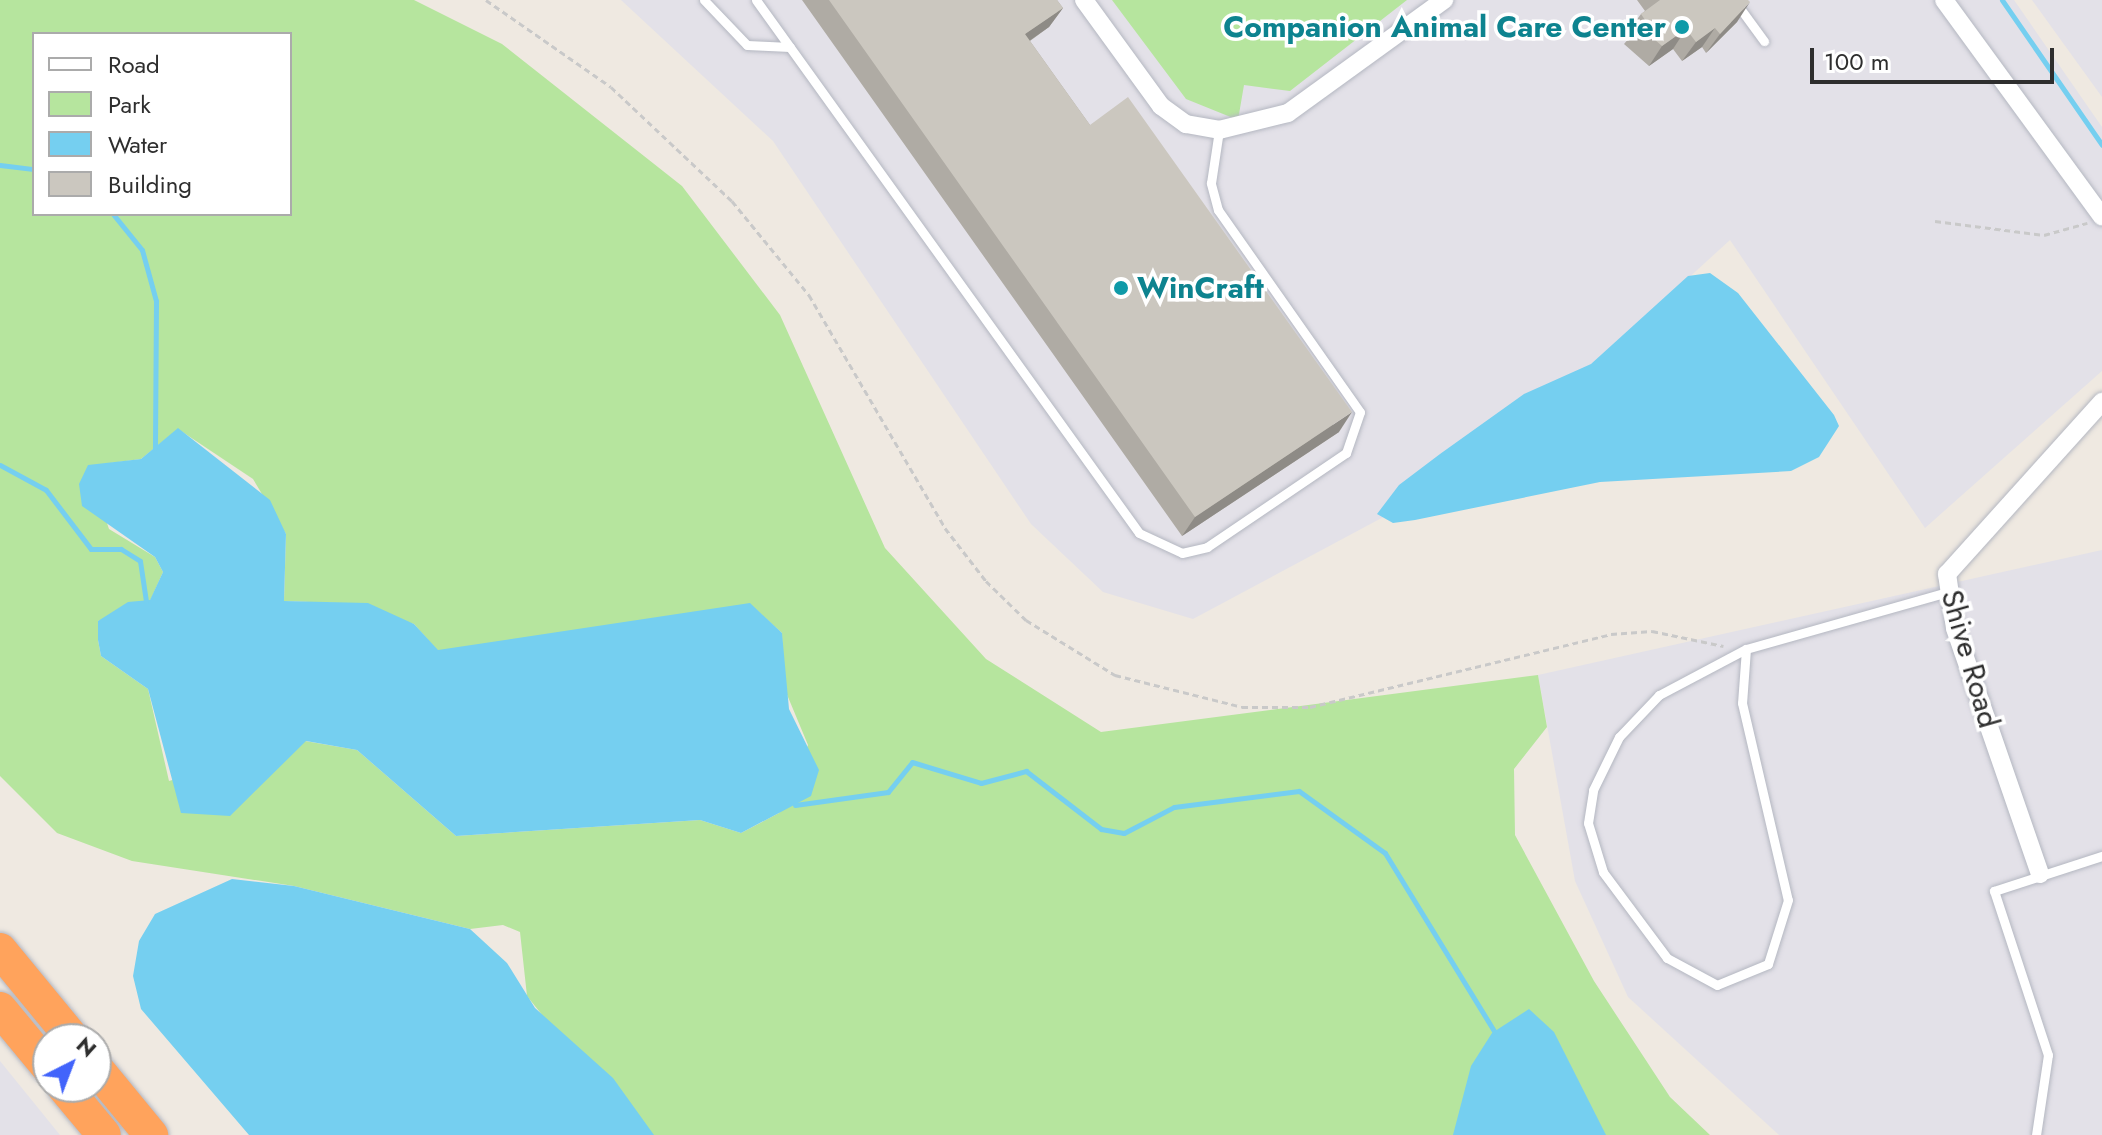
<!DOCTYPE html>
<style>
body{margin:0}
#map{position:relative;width:2102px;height:1135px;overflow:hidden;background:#efe9e1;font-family:Jost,sans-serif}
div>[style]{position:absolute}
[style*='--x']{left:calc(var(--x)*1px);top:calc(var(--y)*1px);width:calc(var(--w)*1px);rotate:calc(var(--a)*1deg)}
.industrial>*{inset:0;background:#e3e1e8}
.green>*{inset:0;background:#b6e59e}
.water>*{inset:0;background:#75cff0}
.stream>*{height:5px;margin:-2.5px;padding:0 2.5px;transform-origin:2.5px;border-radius:2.5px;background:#75cff0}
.path>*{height:3px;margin-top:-1.5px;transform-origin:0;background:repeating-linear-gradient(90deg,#c9c9c9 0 6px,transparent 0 10px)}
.roads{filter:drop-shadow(0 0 2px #b4b7c1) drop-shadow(0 0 2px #b4b7c1)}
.lane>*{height:9px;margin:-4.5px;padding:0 4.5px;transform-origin:4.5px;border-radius:4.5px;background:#fff}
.street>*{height:18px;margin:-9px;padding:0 9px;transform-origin:9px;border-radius:9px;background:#fff}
.highway>*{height:34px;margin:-17px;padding:0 17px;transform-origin:17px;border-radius:17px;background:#ffa35c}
.wall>*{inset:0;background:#afaba4}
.shaded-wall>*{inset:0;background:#8e8b86}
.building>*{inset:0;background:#cbc7bf}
.dots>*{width:22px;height:22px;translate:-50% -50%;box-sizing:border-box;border:4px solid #fff;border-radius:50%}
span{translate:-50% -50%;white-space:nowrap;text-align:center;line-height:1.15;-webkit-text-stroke:7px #fff;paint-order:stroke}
.culture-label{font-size:30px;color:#0d838f;font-weight:700}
.right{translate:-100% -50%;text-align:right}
.left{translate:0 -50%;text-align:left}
.street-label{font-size:30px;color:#2e2e2e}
.legend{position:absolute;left:32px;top:32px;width:260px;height:184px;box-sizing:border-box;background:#fff;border:2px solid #ababab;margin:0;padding:10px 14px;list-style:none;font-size:24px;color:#2e2e2e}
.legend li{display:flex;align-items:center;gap:16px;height:40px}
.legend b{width:40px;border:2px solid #ababab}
.north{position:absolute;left:32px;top:1023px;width:80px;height:80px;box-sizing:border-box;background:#fff;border:2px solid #ababab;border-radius:50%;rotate:42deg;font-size:22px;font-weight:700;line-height:32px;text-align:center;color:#2e2e2e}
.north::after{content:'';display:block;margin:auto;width:28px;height:36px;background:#4264fb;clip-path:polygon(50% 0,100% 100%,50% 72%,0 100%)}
.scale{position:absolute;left:1810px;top:48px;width:244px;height:36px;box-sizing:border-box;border:4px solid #2e2e2e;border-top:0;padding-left:10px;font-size:24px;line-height:28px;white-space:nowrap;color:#2e2e2e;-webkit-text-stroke:6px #fff;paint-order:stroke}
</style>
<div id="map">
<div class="industrial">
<i style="clip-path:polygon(621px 0,2014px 0,2102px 127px,2102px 371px,1925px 528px,1730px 240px,1488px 461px,1193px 619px,1103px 592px,1031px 524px,773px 141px)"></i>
<i style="clip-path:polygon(2032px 0,2102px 0,2102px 97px)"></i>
<i style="clip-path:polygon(2102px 550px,2102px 1135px,1779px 1135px,1628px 997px,1575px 881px,1538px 675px)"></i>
<i style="clip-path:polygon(0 1061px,60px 1135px,0 1135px)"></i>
</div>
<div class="green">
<i style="clip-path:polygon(evenodd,0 0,414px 0,502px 44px,682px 186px,780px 315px,885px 548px,986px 659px,1101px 732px,1538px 675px,1547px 727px,1514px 769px,1515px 835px,1594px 981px,1670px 1097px,1710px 1135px,638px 1135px,527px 996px,520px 932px,503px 925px,470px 929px,294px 886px,132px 861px,57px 833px,0 776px,0 0,34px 34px,290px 34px,290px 214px,34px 214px,34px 34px,0 0,178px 429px,253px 479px,286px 534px,284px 601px,337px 603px,414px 624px,438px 651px,750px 604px,782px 633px,783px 685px,808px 745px,779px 813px,741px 833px,700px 820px,456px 836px,357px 750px,305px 741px,169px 781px,148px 689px,101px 656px,98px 640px,98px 621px,150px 601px,163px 572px,155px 557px,109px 529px,88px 466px,141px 459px,178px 429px)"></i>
<i style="clip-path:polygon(1112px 0,1407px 0,1290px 91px,1244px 85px,1238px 120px,1186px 99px)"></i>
</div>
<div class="water">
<i style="clip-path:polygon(1710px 273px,1738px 293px,1834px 415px,1839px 426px,1819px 457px,1791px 471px,1600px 482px,1415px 520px,1393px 523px,1377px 514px,1399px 485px,1440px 454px,1524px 394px,1591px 364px,1688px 276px)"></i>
<i style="clip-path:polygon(178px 428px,270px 500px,286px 534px,284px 601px,368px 603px,414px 624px,438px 650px,750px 603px,782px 633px,789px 709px,819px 770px,811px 796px,741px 833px,700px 820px,456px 836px,357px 750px,306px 741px,230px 816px,181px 813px,148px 689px,101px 656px,98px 640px,98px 621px,128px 602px,150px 600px,163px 572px,155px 557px,82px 506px,79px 484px,88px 465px,141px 459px)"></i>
<i style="clip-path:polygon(232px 879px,294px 886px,470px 929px,507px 963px,535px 1008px,613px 1078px,654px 1135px,249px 1135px,141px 1009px,133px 976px,139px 941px,155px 914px)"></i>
<i style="clip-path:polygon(1529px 1009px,1554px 1032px,1606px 1135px,1453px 1135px,1471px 1066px,1492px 1033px)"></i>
</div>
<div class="stream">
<i style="--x:2002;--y:0;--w:176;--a:55.4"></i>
<i style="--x:0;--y:165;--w:34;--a:7"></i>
<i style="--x:113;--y:214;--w:46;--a:51.1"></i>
<i style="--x:142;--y:250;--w:53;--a:74.6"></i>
<i style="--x:156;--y:301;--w:147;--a:90.4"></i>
<i style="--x:0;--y:465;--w:52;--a:28.5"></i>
<i style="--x:46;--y:490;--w:74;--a:52.7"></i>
<i style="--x:91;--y:549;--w:30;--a:0"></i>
<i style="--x:121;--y:549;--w:22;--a:32"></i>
<i style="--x:140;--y:561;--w:40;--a:81.5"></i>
<i style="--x:795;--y:805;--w:94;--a:-8"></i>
<i style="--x:888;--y:792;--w:38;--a:-51"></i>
<i style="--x:912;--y:762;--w:72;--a:16.9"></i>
<i style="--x:981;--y:783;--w:47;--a:-14.9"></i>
<i style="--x:1026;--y:771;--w:95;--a:37.7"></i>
<i style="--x:1101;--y:829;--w:23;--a:10"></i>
<i style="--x:1124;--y:833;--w:56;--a:-27.5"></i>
<i style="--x:1174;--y:807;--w:126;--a:-7.3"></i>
<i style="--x:1299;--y:791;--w:106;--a:35.8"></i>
<i style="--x:1385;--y:853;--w:209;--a:58.5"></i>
</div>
<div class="path">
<i style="--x:486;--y:0;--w:152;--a:34.8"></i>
<i style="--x:611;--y:87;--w:166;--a:43.3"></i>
<i style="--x:732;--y:201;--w:122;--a:50.7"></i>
<i style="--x:809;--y:295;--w:270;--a:59.7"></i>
<i style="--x:945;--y:528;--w:67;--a:52.3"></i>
<i style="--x:986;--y:581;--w:56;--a:44.3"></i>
<i style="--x:1026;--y:620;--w:105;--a:31.7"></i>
<i style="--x:1115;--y:675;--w:131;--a:14.1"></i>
<i style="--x:1242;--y:707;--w:68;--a:0"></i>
<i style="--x:1310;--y:707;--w:310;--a:-13.6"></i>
<i style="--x:1611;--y:634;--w:41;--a:-4.2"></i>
<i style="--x:1652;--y:631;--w:73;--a:11.9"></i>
<i style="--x:1935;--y:221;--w:110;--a:7.3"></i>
<i style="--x:2044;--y:235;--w:45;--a:-15.6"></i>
</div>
<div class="roads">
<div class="lane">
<i style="--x:704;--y:0;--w:62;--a:46.3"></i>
<i style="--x:747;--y:45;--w:43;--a:2.7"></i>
<i style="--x:756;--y:0;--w:656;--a:54.3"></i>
<i style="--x:1139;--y:533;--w:47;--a:24.9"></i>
<i style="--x:1182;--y:553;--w:26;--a:-13"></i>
<i style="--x:1207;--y:547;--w:168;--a:-34.1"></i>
<i style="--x:1346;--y:453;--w:43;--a:-71.1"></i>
<i style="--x:1360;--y:412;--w:247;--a:-125.1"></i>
<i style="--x:1218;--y:210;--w:28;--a:-105"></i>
<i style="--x:1211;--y:183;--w:54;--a:-81.4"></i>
<i style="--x:1734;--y:0;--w:51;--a:53.8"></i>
<i style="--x:1746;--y:649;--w:54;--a:94.2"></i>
<i style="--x:1742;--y:703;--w:202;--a:76.9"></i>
<i style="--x:1788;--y:900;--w:67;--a:107.4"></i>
<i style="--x:1768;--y:964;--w:55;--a:157.6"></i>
<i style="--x:1717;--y:985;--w:57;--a:-151.6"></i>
<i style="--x:1667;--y:958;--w:107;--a:-126.7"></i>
<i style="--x:1603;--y:872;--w:51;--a:-107"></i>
<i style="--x:1588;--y:823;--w:33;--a:-81"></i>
<i style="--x:1593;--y:790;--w:59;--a:-63.9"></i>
<i style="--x:1619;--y:737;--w:58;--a:-46.4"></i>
<i style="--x:1659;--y:695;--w:98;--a:-27.9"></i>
<i style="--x:1746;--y:649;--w:210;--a:-15.8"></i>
<i style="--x:2036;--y:1135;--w:81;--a:-81.5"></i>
<i style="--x:2048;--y:1055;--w:173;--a:-108.2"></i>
<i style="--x:1994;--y:891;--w:114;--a:-18"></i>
</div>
<div class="street">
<i style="--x:1084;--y:0;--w:131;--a:54"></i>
<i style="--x:1161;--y:106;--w:31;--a:36"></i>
<i style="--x:1186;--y:124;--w:34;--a:10"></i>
<i style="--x:1219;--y:130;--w:71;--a:-13.8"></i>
<i style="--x:1288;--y:113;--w:193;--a:-35.9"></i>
<i style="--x:1944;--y:0;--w:268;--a:53.9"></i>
<i style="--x:2040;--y:874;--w:260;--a:-109.1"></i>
<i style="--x:1955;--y:628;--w:55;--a:-98.4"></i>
<i style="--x:1947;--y:574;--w:232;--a:-48"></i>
</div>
<div class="highway">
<i style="--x:0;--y:950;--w:115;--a:50.6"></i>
<i style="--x:0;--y:1009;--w:75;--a:50.4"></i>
<i style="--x:96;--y:1068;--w:87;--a:50.6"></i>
<i style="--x:64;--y:1087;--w:62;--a:50.2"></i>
</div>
</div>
<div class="wall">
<i style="clip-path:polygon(802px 0,1057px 0,1063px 8px,1049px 27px,1030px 41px,1090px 125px,1339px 432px,1182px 536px)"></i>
<i style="clip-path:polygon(1637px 0,1748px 0,1737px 22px,1706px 53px,1702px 47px,1682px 61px,1673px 49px,1649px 66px,1624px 44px,1630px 37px,1627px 33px,1641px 14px,1645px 11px)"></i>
</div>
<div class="shaded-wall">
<i style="clip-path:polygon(1750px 2px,1737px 22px,1706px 53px,1720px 34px)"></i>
<i style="clip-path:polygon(1063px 8px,1049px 27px,1012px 53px,1025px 34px)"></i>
<i style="clip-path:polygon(1715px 28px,1702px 47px,1682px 61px,1696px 42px)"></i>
<i style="clip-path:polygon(1686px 29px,1673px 49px,1649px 66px,1662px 46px)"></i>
<i style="clip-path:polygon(1352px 412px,1339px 432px,1182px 536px,1195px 517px)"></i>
</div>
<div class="building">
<i style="clip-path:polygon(829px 0,1057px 0,1063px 8px,1025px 34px,1090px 125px,1128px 97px,1352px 412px,1195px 517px)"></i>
<i style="clip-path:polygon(1660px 0,1748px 0,1750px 2px,1720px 34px,1715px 28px,1696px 42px,1686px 29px,1662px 46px,1638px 25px,1645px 20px,1641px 14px)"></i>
</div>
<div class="dots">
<i style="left:1682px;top:27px;background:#0f9aa8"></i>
<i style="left:1121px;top:288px;background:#0f9aa8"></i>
</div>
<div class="culture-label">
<span class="right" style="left:1666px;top:27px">Companion Animal Care Center</span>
<span class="left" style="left:1137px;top:288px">WinCraft</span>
</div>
<div class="street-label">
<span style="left:1970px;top:659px;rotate:74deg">Shive Road</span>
</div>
<ul class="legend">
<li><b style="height:10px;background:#fff"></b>Road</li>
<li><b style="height:22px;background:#b6e59e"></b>Park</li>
<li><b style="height:22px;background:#75cff0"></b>Water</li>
<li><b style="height:22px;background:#cbc7bf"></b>Building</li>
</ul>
<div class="north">N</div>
<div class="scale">100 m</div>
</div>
